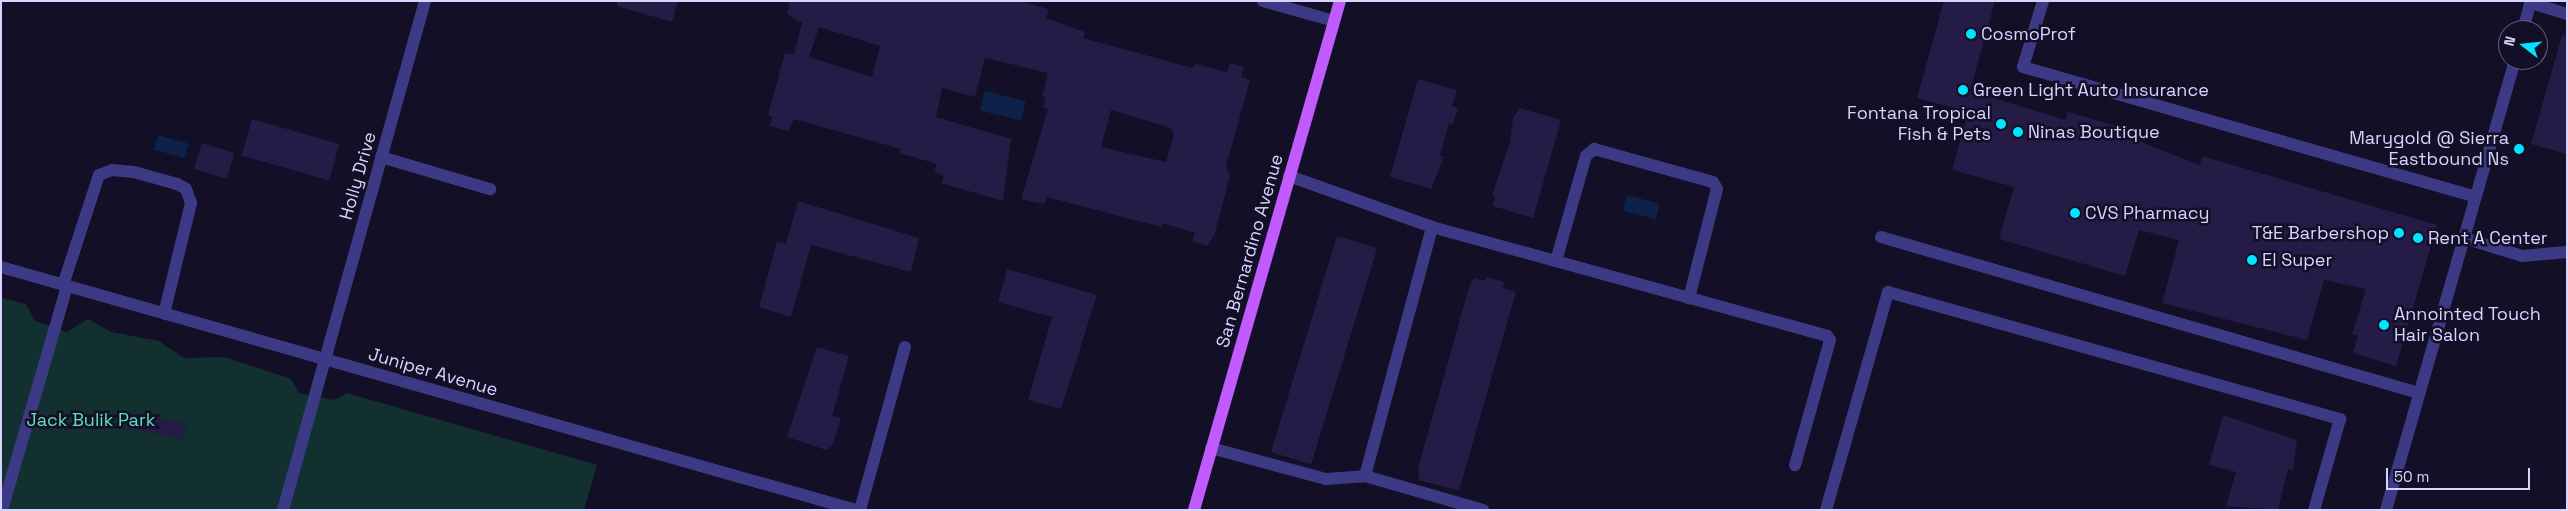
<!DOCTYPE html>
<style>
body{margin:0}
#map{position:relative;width:2568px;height:511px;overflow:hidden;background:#130f26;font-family:"Space Grotesk",sans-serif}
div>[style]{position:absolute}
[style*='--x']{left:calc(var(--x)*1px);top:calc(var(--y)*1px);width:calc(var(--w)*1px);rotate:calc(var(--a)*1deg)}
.green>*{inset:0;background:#12302f}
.water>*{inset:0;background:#0c2248;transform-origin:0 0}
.building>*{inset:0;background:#241b47;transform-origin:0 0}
.minor>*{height:12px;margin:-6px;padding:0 6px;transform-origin:6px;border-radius:6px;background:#3d3a85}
.major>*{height:12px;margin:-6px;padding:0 6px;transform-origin:6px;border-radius:6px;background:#c25bff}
.dots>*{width:14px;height:14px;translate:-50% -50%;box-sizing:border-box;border:2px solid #130f26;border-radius:50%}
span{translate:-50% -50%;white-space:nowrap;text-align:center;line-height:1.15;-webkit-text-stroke:5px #130f26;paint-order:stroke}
.poi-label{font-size:18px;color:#d9d4ff}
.left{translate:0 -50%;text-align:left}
.right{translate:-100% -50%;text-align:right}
.street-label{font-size:18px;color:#d9d4ff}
.park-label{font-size:18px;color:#5fe0c0}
.frame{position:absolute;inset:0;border:2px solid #d9d4ff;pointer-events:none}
.north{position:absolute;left:2498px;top:20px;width:50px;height:50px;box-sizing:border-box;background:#130f26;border:1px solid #625e7d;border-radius:50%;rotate:286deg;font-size:14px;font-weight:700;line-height:20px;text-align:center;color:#d9d4ff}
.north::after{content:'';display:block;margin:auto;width:18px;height:22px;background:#00e5ff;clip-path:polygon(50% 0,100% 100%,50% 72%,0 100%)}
.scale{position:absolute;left:2386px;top:468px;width:144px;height:22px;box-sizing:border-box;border:2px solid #d9d4ff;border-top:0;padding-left:6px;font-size:15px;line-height:18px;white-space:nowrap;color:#d9d4ff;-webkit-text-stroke:4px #130f26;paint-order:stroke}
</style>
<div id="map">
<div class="green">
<i style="clip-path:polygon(1px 298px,26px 304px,35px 321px,67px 332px,88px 319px,111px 332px,159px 341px,184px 358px,224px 357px,291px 379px,299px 393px,334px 400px,347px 393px,597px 465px,584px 510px,1px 510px)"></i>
</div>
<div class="water">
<i style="left:985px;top:91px;width:42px;height:20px;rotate:14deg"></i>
<i style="left:158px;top:135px;width:32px;height:15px;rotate:16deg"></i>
<i style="left:1627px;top:195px;width:34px;height:16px;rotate:15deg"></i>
</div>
<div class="building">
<i style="clip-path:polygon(617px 1px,678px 1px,672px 22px,617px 6px)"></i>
<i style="clip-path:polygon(evenodd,790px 1px,1020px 1px,1049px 9px,1046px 18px,1085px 32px,1083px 38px,1193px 68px,1195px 64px,1227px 72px,1230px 63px,1244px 67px,1241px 77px,1250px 80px,1226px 166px,1230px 176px,1214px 236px,1207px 246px,1192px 241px,1195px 233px,1162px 223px,1161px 227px,1047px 197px,1044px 204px,1021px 199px,1048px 109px,1043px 108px,1046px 97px,1042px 96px,1048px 73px,985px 58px,975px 97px,942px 88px,936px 117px,1011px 139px,1003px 201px,941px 183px,944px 176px,934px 172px,937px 164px,900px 153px,901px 149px,794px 119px,789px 131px,770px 126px,772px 117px,768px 115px,785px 53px,794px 55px,802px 23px,787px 14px,790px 1px,819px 27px,880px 46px,872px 77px,809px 57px,819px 27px,790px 1px,1111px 110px,1171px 128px,1174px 134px,1166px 162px,1101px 147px,1111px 110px)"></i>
<i style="clip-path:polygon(1944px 1px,1995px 1px,1970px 91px,2066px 120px,2068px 112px,2138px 132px,2136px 140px,2200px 165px,2202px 156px,2437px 225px,2396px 366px,2353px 353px,2358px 336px,2352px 334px,2366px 289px,2324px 280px,2307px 340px,2162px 303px,2179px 240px,2139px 230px,2125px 276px,1999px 239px,2014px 187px,1952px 170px,1968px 112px,1917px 98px)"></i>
<i style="clip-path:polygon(2562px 35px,2567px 36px,2567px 154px,2531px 144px)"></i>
<i style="clip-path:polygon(1418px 79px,1457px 90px,1452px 106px,1458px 108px,1453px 124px,1449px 123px,1440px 156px,1444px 157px,1431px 189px,1390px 177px)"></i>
<i style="clip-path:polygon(1520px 108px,1561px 120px,1533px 218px,1493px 206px,1495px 196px,1492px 195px,1510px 142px,1513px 118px)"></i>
<i style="left:252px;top:119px;width:91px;height:38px;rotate:16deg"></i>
<i style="left:202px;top:143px;width:34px;height:27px;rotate:17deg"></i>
<i style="clip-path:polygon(798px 201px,919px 238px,911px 272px,811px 245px,791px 317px,759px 307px,777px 241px,786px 244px)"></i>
<i style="left:1337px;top:236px;width:42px;height:226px;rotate:17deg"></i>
<i style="clip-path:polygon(1007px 269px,1097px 295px,1061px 409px,1028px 400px,1052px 317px,998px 302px)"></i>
<i style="clip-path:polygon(1486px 277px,1504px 282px,1503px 288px,1516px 292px,1459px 491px,1419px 480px,1418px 468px,1470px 284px,1474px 278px,1485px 281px)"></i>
<i style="clip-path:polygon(817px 347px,849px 356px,832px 416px,841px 418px,832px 446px,826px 450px,787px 437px)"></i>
<i style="left:136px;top:413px;width:51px;height:16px;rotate:12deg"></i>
<i style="clip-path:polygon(2223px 415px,2297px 440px,2293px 471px,2288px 469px,2278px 510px,2226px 506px,2236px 472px,2209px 465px)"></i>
</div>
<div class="minor">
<i style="--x:1263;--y:1;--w:74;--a:15.7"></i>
<i style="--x:2043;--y:1;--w:69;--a:106.9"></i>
<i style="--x:2023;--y:67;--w:470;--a:16"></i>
<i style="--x:2531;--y:3;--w:38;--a:17"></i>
<i style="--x:2523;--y:30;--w:30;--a:-75"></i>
<i style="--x:381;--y:157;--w:114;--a:16.4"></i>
<i style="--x:1289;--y:176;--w:152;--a:19.6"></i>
<i style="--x:1432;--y:227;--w:410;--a:15.4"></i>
<i style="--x:1827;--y:336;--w:5;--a:53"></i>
<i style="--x:1830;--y:340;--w:130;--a:105.6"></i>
<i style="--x:1881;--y:237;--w:560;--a:16.17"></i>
<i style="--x:2464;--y:238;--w:61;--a:17.2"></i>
<i style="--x:2522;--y:256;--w:45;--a:-5.1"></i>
<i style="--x:1556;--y:261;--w:109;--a:-74.1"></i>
<i style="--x:1586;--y:156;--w:11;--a:-41"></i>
<i style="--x:1594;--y:149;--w:123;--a:15.5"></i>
<i style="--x:1713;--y:182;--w:8;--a:60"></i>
<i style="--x:1717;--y:189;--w:113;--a:104.4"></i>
<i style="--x:1;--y:267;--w:889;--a:15.87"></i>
<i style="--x:63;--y:285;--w:116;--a:-71.9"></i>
<i style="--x:99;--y:175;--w:14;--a:-21"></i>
<i style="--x:112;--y:170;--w:22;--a:5"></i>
<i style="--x:134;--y:172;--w:45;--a:15.6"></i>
<i style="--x:177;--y:184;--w:10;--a:29"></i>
<i style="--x:186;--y:189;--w:15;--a:70"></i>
<i style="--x:191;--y:203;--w:114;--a:103.7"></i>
<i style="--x:1211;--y:448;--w:119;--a:15.1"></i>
<i style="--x:1326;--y:479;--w:39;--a:-4"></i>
<i style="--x:1365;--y:476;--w:123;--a:16.1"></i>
<i style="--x:1365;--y:476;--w:258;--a:-74.9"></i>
<i style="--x:2;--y:510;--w:233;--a:-73.8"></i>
<i style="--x:283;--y:510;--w:528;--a:-74.41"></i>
<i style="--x:860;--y:510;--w:169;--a:-74.6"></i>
<i style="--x:1826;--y:510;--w:227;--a:-74.1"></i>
<i style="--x:1888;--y:292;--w:470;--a:15.7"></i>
<i style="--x:2340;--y:419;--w:95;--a:105.9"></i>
<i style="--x:2386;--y:510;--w:468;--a:-74"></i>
</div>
<div class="major">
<i style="--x:1194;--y:510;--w:530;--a:-74"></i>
</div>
<div class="dots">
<i style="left:1971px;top:34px;background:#00e5ff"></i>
<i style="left:1963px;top:90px;background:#00e5ff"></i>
<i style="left:2001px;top:124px;background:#00e5ff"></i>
<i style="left:2018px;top:132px;background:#00e5ff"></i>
<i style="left:2519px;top:149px;background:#00e5ff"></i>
<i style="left:2075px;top:213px;background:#00e5ff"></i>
<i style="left:2399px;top:233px;background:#00e5ff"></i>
<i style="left:2418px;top:238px;background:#00e5ff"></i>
<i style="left:2252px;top:260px;background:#00e5ff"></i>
<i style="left:2384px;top:325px;background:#00e5ff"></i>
</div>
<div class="poi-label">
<span class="left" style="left:1981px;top:34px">CosmoProf</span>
<span class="left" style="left:1973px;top:90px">Green Light Auto Insurance</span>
<span class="right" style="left:1991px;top:124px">Fontana Tropical<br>Fish &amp; Pets</span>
<span class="left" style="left:2028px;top:132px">Ninas Boutique</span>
<span class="right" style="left:2509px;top:149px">Marygold @ Sierra<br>Eastbound Ns</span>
<span class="left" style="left:2085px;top:213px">CVS Pharmacy</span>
<span class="right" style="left:2389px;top:233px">T&amp;E Barbershop</span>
<span class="left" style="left:2428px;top:238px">Rent A Center</span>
<span class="left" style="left:2262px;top:260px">El Super</span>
<span class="left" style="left:2394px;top:325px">Annointed Touch<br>Hair Salon</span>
</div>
<div class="street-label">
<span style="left:358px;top:176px;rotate:-74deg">Holly Drive</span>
<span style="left:1250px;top:251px;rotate:-74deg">San Bernardino Avenue</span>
<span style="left:433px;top:372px;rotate:16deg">Juniper Avenue</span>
</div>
<div class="park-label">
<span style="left:91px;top:420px">Jack Bulik Park</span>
</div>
<div class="frame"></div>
<div class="north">N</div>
<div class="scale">50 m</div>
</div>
